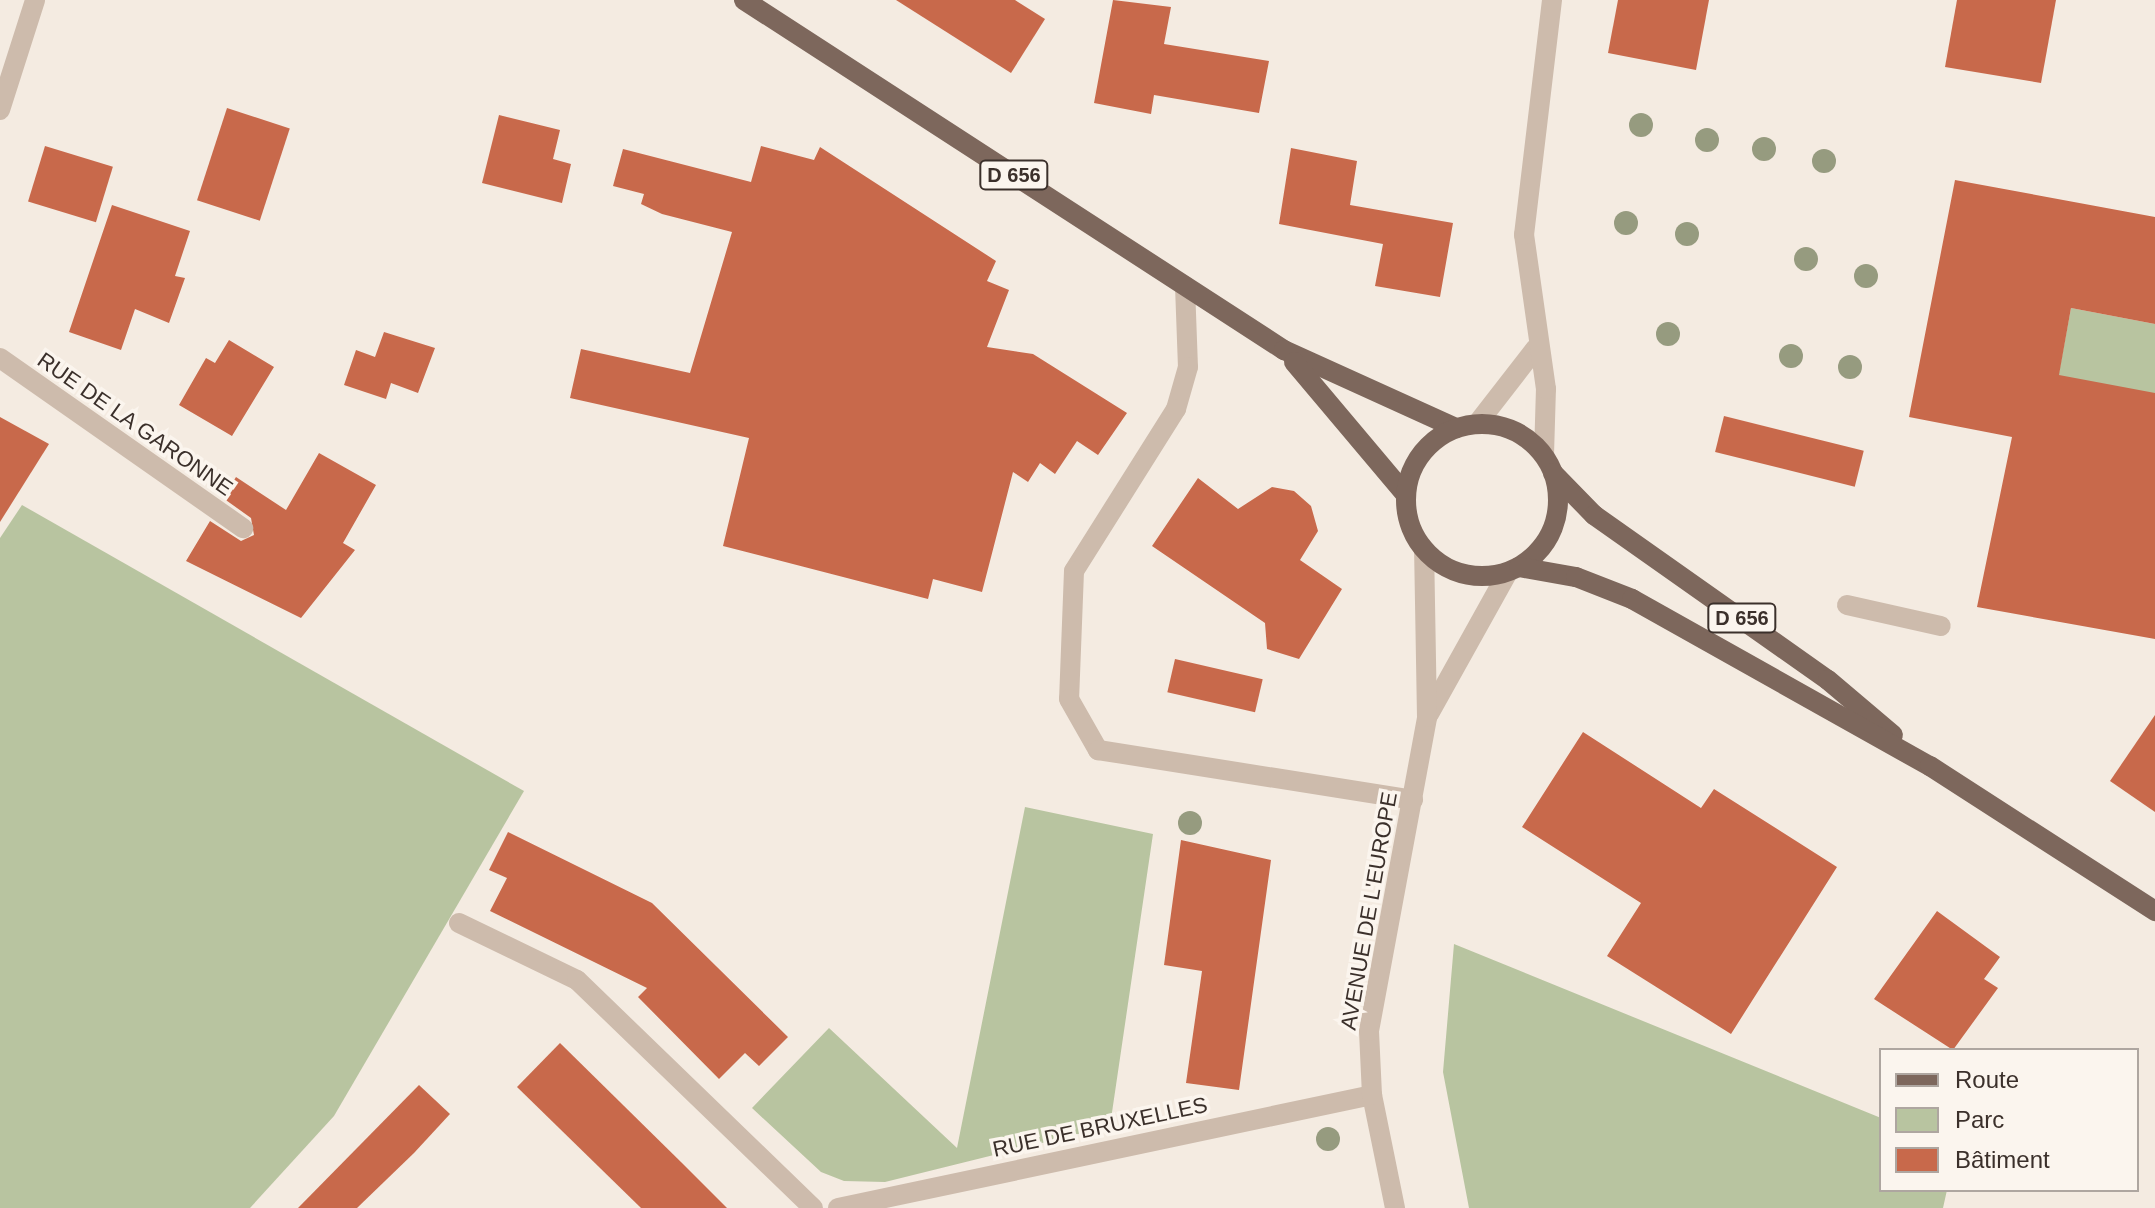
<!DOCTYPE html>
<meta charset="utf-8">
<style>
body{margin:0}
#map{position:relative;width:2155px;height:1208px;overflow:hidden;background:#f4ebe1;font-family:Helvetica,sans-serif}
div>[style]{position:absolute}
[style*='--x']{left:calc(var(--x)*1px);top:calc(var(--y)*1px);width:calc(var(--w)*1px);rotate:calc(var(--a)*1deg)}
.green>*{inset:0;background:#b8c4a0}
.building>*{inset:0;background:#c8694b;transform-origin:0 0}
.service>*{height:20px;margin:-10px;padding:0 10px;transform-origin:10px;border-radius:10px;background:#cdbbac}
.minor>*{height:20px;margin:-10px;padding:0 10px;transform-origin:10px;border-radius:10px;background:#cdbbac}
.tertiary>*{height:20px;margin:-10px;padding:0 10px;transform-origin:10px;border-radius:10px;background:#cdbbac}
.primary>*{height:20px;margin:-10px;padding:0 10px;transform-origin:10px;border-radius:10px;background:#7d675c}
.primary>.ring{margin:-10px;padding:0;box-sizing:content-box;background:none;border:20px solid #7d675c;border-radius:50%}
.trees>*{width:24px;height:24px;margin:-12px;border-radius:50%;background:#969b7f}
span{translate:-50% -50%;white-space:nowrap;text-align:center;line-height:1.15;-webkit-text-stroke:7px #fbf5ee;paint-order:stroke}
.shield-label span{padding:2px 6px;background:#fbf5ee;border:2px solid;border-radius:6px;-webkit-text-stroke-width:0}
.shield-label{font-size:20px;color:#3b302b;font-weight:700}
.street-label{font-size:22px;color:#3b302b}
.legend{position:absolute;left:1879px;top:1048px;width:260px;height:144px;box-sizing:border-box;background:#fbf5ee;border:2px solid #aea6a0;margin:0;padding:10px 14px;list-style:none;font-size:24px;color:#3b302b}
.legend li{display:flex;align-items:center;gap:16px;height:40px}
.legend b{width:40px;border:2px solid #aea6a0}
</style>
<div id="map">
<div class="green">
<i style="clip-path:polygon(2071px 308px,2155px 324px,2155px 393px,2052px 410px)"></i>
<i style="clip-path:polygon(22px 505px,524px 791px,334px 1116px,250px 1208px,0 1208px,0 538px)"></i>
<i style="clip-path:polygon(1025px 807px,1153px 834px,1110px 1126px,885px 1182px,844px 1181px,821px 1172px,752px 1108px,829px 1028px,957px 1148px)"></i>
<i style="clip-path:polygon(1454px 944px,1881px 1118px,1881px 1190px,1947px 1190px,1943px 1208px,1469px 1208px,1443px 1072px)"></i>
</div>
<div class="building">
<i style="clip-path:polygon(896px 0,1015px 0,1045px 19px,1011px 73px)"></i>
<i style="clip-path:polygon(1113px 0,1171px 7px,1164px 44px,1269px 61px,1259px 113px,1154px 95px,1151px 114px,1094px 103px)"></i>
<i style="clip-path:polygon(1618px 0,1709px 0,1696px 70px,1608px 53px)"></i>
<i style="clip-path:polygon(1957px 0,2056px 0,2041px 83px,1945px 67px)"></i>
<i style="left:227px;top:108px;width:66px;height:97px;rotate:18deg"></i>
<i style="clip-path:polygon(499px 115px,560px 130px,553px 159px,571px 164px,562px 203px,482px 183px)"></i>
<i style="left:45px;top:146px;width:71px;height:58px;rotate:17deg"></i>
<i style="clip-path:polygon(761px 146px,814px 160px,820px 147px,996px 261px,987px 281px,1009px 290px,987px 347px,1033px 354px,1127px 413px,1098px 455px,1077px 441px,1055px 474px,1040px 463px,1028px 482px,1013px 472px,982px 592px,933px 579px,928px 599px,723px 546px,749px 438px,570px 398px,581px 349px,690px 373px,732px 232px,662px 214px,641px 204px,644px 194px,613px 186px,623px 149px,751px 182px)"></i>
<i style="clip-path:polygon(1291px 148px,1357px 161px,1350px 205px,1453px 223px,1440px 297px,1375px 286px,1383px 244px,1279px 224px)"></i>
<i style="clip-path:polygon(1955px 180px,2155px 217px,2155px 324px,2071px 308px,2059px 375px,2155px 393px,2155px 639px,1977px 607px,2012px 437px,1909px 417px)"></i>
<i style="clip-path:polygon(112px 205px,190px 231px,175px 276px,185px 278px,169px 323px,135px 309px,121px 350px,69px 332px)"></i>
<i style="clip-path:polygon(384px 332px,435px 348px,418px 393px,391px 383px,386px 399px,344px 385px,356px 350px,375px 357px)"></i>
<i style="clip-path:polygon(229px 340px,274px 367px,232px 436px,179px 405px,206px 358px,215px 363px)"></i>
<i style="left:1724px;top:416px;width:144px;height:37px;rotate:14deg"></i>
<i style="clip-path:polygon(0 417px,49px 444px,0 522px)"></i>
<i style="clip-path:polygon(319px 453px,376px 485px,343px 543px,355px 550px,301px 618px,186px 561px,210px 521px,241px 541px,254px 535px,251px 518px,223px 498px,236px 477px,286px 510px)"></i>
<i style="clip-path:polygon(1198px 478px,1238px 509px,1272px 487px,1294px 491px,1311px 506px,1318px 531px,1300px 560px,1342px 589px,1299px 659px,1267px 649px,1265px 623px,1152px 546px)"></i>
<i style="left:1175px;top:659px;width:90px;height:34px;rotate:13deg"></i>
<i style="clip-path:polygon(2155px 715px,2155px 812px,2110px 781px)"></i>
<i style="clip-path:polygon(1583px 732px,1701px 808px,1714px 789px,1837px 867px,1731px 1034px,1607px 956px,1641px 903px,1522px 827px)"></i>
<i style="clip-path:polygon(508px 832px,652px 903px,788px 1037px,759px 1066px,745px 1053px,719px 1079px,638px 997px,647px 988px,490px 911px,507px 878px,489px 870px)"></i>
<i style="clip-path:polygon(1181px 840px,1271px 860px,1239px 1090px,1186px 1083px,1202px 971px,1164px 965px)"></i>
<i style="clip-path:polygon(1937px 911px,2000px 957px,1984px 979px,1998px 988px,1953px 1050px,1874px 999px)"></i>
<i style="clip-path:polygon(560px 1043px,683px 1164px,727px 1208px,641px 1208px,517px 1087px)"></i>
<i style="clip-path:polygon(419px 1085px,450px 1114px,414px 1153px,357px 1208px,298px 1208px)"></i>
</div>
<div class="service">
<i style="--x:1185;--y:286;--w:81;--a:87.9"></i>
<i style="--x:1188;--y:367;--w:44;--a:105.9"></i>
<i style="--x:1176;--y:409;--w:191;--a:122.2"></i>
<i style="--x:1074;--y:571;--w:128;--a:92.2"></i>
<i style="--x:1069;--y:699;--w:59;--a:60.4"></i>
<i style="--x:1098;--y:750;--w:319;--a:9"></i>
<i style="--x:0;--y:358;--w:297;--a:35"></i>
<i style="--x:1847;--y:605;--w:96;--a:12.6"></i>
</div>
<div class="minor">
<i style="--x:0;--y:110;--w:115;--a:-72.3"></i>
<i style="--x:459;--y:923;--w:131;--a:25.8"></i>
<i style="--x:577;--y:980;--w:328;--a:44"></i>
<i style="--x:838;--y:1208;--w:546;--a:-11.95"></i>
</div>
<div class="tertiary">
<i style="--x:1477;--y:424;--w:96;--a:-52.2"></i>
<i style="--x:1544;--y:455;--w:66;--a:-88.3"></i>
<i style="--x:1546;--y:389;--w:156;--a:-98.1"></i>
<i style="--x:1524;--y:235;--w:237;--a:-83.2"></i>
<i style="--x:1429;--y:714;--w:162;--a:-60.9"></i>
<i style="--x:1395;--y:1208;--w:115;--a:-101.5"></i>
<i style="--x:1372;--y:1095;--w:64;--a:-92.7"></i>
<i style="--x:1369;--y:1031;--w:319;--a:-79.5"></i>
<i style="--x:1427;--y:717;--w:167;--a:-91"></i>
</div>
<div class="primary">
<i style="--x:744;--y:0;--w:644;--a:32.95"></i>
<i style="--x:1284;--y:350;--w:189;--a:24.4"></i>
<i style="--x:1294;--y:362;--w:174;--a:49.9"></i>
<i class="ring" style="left:1406px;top:424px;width:132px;height:132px"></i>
<i style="--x:1553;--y:473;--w:59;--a:45.7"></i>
<i style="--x:1594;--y:515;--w:286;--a:35.2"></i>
<i style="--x:1828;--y:680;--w:85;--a:40.2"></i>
<i style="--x:1519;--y:567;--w:58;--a:10"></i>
<i style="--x:1576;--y:577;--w:60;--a:21.4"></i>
<i style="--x:1632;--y:599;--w:342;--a:29.3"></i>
<i style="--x:1930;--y:766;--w:268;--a:32.8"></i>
</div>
<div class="trees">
<i style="left:1641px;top:125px"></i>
<i style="left:1707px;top:140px"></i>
<i style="left:1764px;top:149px"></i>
<i style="left:1824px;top:161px"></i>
<i style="left:1626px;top:223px"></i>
<i style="left:1687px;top:234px"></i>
<i style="left:1806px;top:259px"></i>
<i style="left:1866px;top:276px"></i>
<i style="left:1668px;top:334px"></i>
<i style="left:1791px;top:356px"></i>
<i style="left:1850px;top:367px"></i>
<i style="left:1190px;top:823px"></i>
<i style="left:1328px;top:1139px"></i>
</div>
<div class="shield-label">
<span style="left:1014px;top:175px">D 656</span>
<span style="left:1742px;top:618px">D 656</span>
</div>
<div class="street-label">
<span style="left:135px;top:424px;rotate:35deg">RUE DE LA GARONNE</span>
<span style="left:1369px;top:911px;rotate:-80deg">AVENUE DE L'EUROPE</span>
<span style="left:1100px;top:1127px;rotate:-12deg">RUE DE BRUXELLES</span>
</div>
<ul class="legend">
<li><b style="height:10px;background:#7d675c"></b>Route</li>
<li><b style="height:22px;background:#b8c4a0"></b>Parc</li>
<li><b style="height:22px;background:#c8694b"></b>Bâtiment</li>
</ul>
</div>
